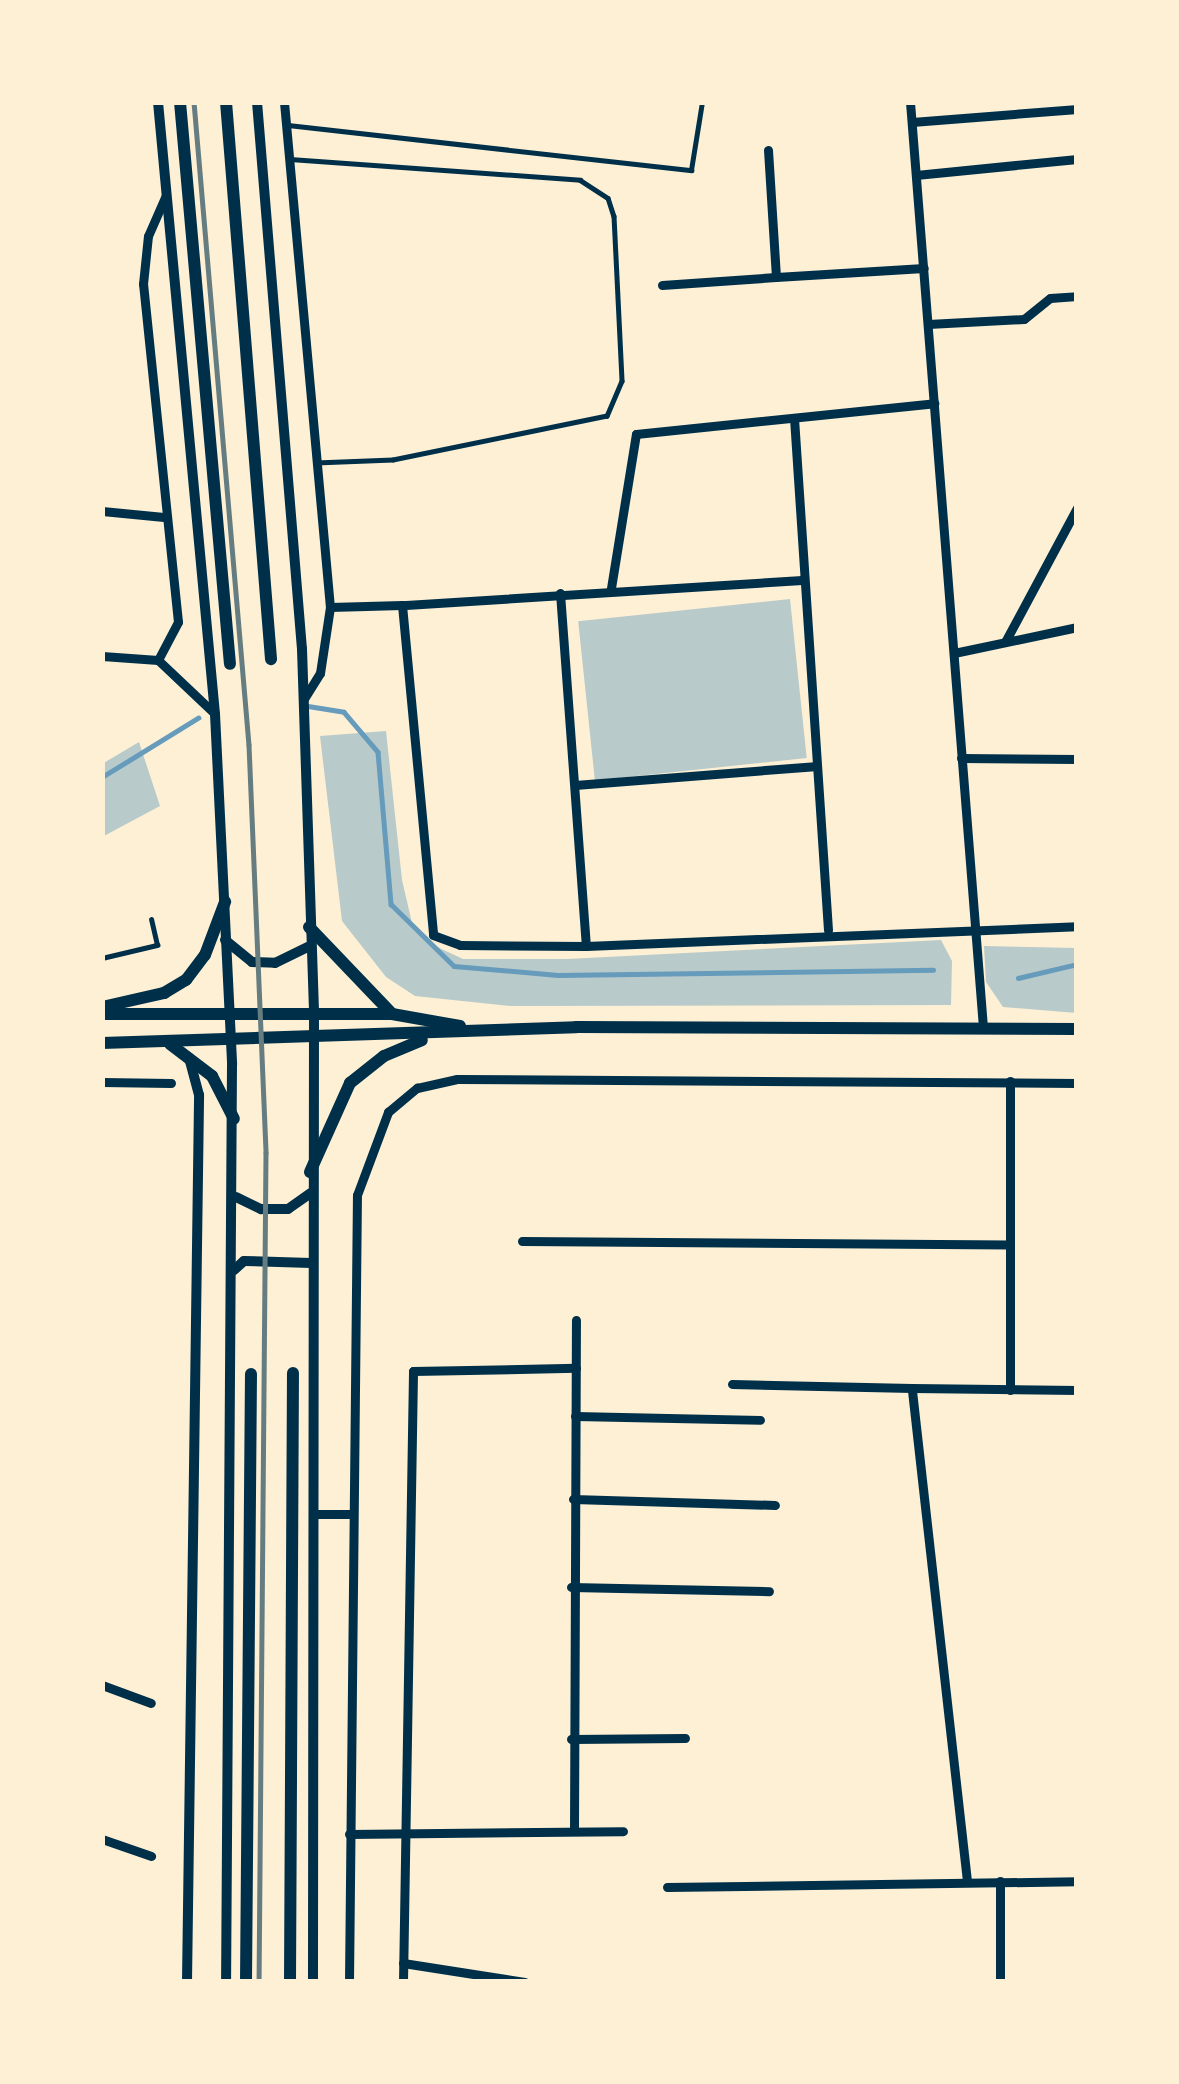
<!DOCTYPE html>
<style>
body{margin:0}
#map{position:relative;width:1179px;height:2084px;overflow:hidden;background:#fdf0d5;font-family:Merriweather,serif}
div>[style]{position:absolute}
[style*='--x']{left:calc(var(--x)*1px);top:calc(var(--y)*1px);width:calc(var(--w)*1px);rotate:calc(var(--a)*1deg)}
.green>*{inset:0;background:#b9caca;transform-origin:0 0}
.stream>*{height:4.5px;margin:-2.25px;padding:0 2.25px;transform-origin:2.25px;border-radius:2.25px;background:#669bbc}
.service>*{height:4.5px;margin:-2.25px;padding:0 2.25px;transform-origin:2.25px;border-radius:2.25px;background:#003049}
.minor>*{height:9px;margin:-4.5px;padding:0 4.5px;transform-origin:4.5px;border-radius:4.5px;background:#003049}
.tertiary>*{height:10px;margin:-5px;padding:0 5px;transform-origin:5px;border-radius:5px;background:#003049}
.secondary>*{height:12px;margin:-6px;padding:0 6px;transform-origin:6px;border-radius:6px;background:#003049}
.rail>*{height:4.5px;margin:-2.25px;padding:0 2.25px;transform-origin:2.25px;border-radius:2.25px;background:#657d81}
span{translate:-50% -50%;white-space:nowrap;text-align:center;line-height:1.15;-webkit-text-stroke:12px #fdf0d5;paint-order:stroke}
.frame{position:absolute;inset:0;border:105px solid #fdf0d5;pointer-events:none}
</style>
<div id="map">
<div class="green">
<i style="left:790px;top:599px;width:160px;height:213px;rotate:84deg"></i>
<i style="clip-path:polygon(386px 731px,402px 880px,412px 923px,433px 945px,463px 959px,567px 959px,941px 940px,952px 961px,951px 1005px,511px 1006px,415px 996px,386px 977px,342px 921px,320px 736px)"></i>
<i style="clip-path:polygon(139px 742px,160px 806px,102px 837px,102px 764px)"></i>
<i style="clip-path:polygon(984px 946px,1077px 948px,1077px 1013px,1003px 1007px,986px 982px)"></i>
</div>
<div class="stream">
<i style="--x:308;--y:706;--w:36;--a:9"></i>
<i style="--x:344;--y:712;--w:52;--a:49.6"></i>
<i style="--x:378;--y:752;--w:153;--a:85.1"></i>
<i style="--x:391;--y:904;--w:88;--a:44.5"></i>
<i style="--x:454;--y:966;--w:104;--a:4.9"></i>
<i style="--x:558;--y:975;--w:375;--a:-0.8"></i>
<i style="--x:102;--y:777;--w:113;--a:-31.6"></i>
<i style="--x:1018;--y:978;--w:61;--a:-13.3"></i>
</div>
<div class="service">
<i style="--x:288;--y:125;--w:406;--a:6.4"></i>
<i style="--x:691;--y:170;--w:69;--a:-80.8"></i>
<i style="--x:290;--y:159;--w:291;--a:4.1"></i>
<i style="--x:580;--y:180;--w:33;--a:33"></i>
<i style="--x:608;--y:198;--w:19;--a:72"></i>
<i style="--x:614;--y:216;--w:165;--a:87.2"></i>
<i style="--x:622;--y:381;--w:38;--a:113"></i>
<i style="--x:607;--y:416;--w:218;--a:168.4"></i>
<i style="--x:393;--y:460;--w:77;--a:177.8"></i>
<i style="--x:102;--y:958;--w:57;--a:-13.3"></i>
<i style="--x:157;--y:945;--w:26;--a:-103"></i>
</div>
<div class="minor">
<i style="--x:284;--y:102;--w:507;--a:84.8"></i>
<i style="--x:330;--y:607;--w:67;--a:98.6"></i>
<i style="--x:320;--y:673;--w:31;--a:122"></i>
<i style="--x:910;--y:102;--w:929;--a:85.49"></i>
<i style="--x:912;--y:122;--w:166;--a:-4.5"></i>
<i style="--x:768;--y:150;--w:127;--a:86.4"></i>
<i style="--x:776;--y:277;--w:148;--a:-3.5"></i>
<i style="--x:916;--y:175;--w:162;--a:-5.7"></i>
<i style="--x:662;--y:285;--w:114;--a:-4"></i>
<i style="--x:928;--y:324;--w:96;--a:-3"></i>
<i style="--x:1024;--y:319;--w:33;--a:-39"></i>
<i style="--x:1050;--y:298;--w:27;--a:-4"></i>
<i style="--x:794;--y:418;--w:513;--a:86.2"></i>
<i style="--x:102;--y:511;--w:62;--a:5.5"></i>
<i style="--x:802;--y:580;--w:401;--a:176.4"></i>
<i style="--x:402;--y:605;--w:331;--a:84.6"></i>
<i style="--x:433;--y:935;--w:29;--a:20"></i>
<i style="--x:460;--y:945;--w:126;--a:0.5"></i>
<i style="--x:586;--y:946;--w:491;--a:-2.3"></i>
<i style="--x:611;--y:588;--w:156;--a:-80.8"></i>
<i style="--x:636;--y:434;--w:300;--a:-5.9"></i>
<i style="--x:560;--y:593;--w:354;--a:85.8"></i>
<i style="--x:330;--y:607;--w:72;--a:-1.6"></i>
<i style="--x:1005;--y:642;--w:152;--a:-61.8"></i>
<i style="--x:954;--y:653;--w:126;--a:-11.9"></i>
<i style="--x:102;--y:656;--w:56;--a:4.1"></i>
<i style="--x:158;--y:660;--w:76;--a:43.4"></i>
<i style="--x:158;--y:660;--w:43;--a:-62.2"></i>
<i style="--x:178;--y:622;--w:340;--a:-95.9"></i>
<i style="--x:143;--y:284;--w:48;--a:-84.1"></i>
<i style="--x:148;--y:236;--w:45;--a:-66.3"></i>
<i style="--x:961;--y:758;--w:116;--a:0.5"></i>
<i style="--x:575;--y:785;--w:240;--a:-4.5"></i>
<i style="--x:102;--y:1082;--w:69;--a:0.8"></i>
<i style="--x:522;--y:1241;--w:487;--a:0.4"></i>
<i style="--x:732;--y:1384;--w:180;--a:1.3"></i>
<i style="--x:1010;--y:1390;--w:309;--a:-90"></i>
<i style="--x:575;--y:1416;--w:185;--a:1.2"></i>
<i style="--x:573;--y:1499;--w:202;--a:1.7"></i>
<i style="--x:313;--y:1514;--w:38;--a:0"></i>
<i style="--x:571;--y:1587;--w:198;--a:1.2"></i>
<i style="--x:102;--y:1685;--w:52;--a:20.2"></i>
<i style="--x:571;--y:1739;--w:114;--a:-0.5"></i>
<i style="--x:574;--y:1831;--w:511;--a:-89.78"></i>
<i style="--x:349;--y:1834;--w:274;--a:-0.6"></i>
<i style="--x:102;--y:1839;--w:52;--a:19.1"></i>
<i style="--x:967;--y:1881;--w:496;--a:-96.4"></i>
<i style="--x:912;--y:1388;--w:165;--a:0.7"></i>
<i style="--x:667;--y:1887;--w:410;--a:-0.8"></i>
<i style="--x:403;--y:1963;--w:123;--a:8.9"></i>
<i style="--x:349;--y:1982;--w:787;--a:-89.42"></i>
<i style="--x:357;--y:1195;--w:89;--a:-69.5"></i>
<i style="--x:388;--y:1112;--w:38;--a:-40"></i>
<i style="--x:417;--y:1088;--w:41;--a:-12.7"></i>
<i style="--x:457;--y:1079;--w:620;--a:0.37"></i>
<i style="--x:403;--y:1982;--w:611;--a:-89.06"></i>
<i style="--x:413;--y:1371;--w:163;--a:-1.1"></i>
<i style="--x:1000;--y:1982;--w:101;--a:-90"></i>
</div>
<div class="tertiary">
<i style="--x:158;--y:102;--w:615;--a:84.68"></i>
<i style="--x:215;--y:714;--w:351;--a:87.2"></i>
<i style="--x:232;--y:1065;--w:917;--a:90.37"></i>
<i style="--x:257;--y:102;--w:549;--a:85.3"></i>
<i style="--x:302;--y:649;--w:366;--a:88.1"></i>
<i style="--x:314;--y:1015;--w:967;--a:90.06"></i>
<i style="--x:225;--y:940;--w:35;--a:39"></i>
<i style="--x:252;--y:962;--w:23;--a:2"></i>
<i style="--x:275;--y:963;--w:37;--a:-26"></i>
<i style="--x:236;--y:1197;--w:28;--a:26"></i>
<i style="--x:261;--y:1209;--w:27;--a:0"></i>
<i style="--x:288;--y:1209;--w:28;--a:-35"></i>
<i style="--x:234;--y:1270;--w:13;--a:-42"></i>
<i style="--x:244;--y:1261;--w:67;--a:1.7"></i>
<i style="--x:187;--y:1982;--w:887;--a:-89.22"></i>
<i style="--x:199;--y:1095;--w:39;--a:-105"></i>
</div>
<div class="secondary">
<i style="--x:180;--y:102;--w:564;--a:84.92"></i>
<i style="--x:226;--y:102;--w:559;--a:85.38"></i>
<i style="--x:309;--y:927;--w:120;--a:46.3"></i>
<i style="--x:102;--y:1007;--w:64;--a:-12.7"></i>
<i style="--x:164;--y:993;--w:26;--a:-31"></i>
<i style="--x:186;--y:980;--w:31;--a:-53"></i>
<i style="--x:205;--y:955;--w:57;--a:-69.3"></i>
<i style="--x:102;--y:1014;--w:290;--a:0"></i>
<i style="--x:392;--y:1014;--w:69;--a:10"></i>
<i style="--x:102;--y:1043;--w:474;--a:-1.9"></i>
<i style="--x:576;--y:1027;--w:501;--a:0.23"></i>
<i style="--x:170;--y:1044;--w:53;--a:37.3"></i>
<i style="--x:212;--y:1076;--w:48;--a:62.9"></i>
<i style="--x:310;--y:1172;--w:98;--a:-65.8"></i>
<i style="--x:350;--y:1083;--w:43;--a:-38.5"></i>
<i style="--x:384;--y:1056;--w:41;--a:-22.8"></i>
<i style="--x:246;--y:1982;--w:608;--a:-89.53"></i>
<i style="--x:290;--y:1982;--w:609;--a:-89.72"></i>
</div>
<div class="rail">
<i style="--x:194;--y:102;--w:645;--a:85.11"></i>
<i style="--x:249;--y:745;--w:408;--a:87.6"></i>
<i style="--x:266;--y:1153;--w:829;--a:90.48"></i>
</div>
<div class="frame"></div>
</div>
